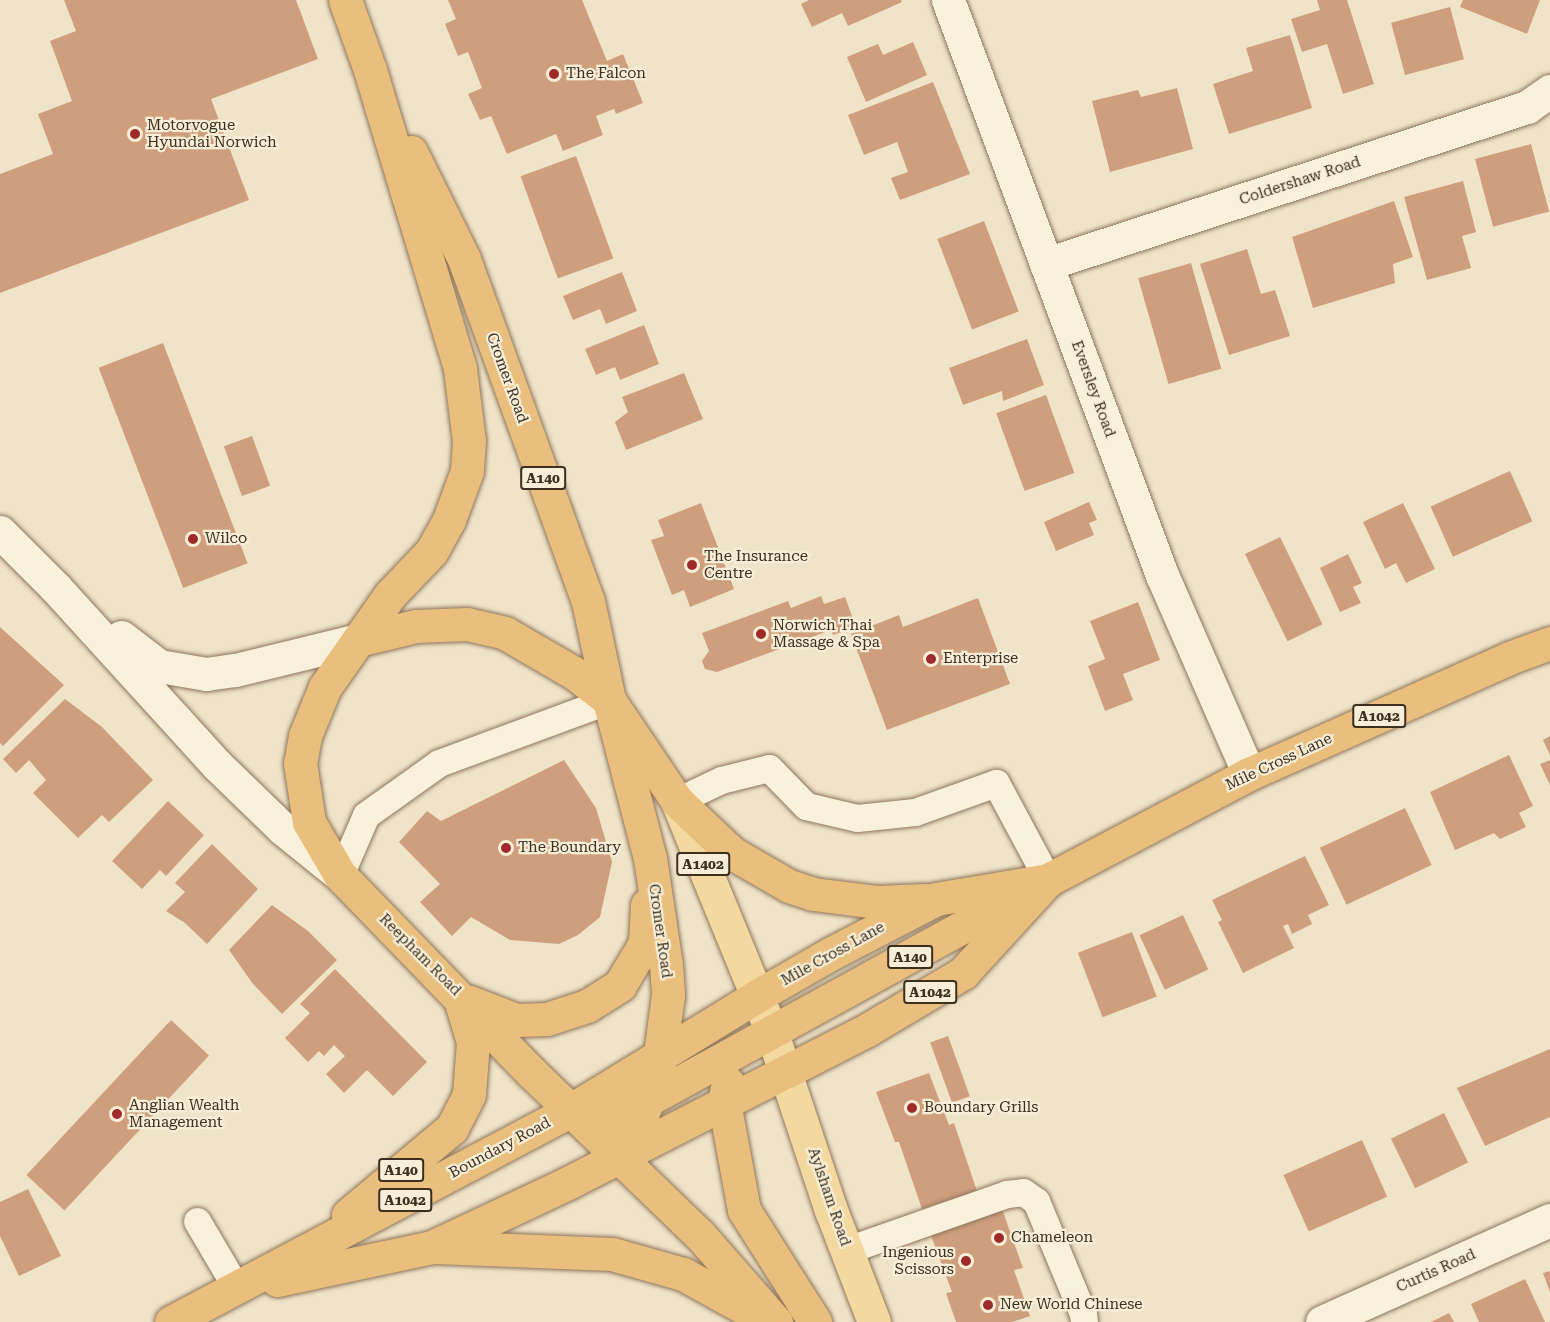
<!DOCTYPE html>
<style>
body{margin:0}
#map{position:relative;width:1550px;height:1322px;overflow:hidden;background:#f0e4c8;font-family:"Roboto Serif",serif}
div>[style]{position:absolute}
[style*='--x']{left:calc(var(--x)*1px);top:calc(var(--y)*1px);width:calc(var(--w)*1px);rotate:calc(var(--a)*1deg)}
.building>*{inset:0;background:#cf9f7d;transform-origin:0 0}
.roads{filter:drop-shadow(0 0 2px #8d765c) drop-shadow(0 0 2px #8d765c)}
.service>*{height:27px;margin:-13.5px;padding:0 13.5px;transform-origin:13.5px;border-radius:13.5px;background:#faf1dc}
.minor>*{height:33px;margin:-16.5px;padding:0 16.5px;transform-origin:16.5px;border-radius:16.5px;background:#faf1dc}
.tertiary>*{height:33px;margin:-16.5px;padding:0 16.5px;transform-origin:16.5px;border-radius:16.5px;background:#faf1dc}
.primary>*{height:33px;margin:-16.5px;padding:0 16.5px;transform-origin:16.5px;border-radius:16.5px;background:#f3d9a0}
.trunk>*{height:33px;margin:-16.5px;padding:0 16.5px;transform-origin:16.5px;border-radius:16.5px;background:#eabe7c}
.dots>*{width:16px;height:16px;translate:-50% -50%;box-sizing:border-box;border:3px solid #f7eed8;border-radius:50%}
span{translate:-50% -50%;white-space:nowrap;text-align:center;line-height:1.15;-webkit-text-stroke:4.5px #f7eed8;paint-order:stroke}
.shield-label span{padding:2px 4px;background:#f7eed8;border:2px solid;border-radius:4px;-webkit-text-stroke-width:0}
.shield-label{font-size:14px;color:#3d2e20;font-weight:700}
.poi-label{font-size:15px;color:#3d2e20}
.left{translate:0 -50%;text-align:left}
.right{translate:-100% -50%;text-align:right}
.street-label{font-size:15px;color:#3d2e20}
</style>
<div id="map">
<div class="building">
<i style="clip-path:polygon(64px 0,296px 0,318px 59px,211px 99px,249px 200px,0 293px,0 174px,53px 154px,38px 114px,72px 101px,50px 41px,76px 31px)"></i>
<i style="clip-path:polygon(448px 0,582px 0,607px 61px,623px 54px,643px 103px,616px 114px,614px 109px,596px 116px,603px 135px,563px 151px,556px 134px,507px 154px,491px 116px,480px 120px,468px 94px,482px 88px,468px 52px,458px 56px,445px 24px,456px 19px)"></i>
<i style="clip-path:polygon(809px 0,901px 0,902px 2px,848px 26px,842px 13px,812px 27px,801px 4px)"></i>
<i style="clip-path:polygon(1317px 0,1347px 0,1374px 84px,1343px 94px,1327px 44px,1302px 52px,1291px 19px,1320px 10px)"></i>
<i style="clip-path:polygon(1463px 0,1540px 0,1527px 34px,1460px 7px)"></i>
<i style="left:1450px;top:7px;width:54px;height:61px;rotate:75deg"></i>
<i style="clip-path:polygon(1290px 35px,1312px 108px,1229px 134px,1213px 84px,1253px 71px,1246px 48px)"></i>
<i style="clip-path:polygon(913px 42px,927px 75px,866px 102px,847px 57px,878px 44px,883px 55px)"></i>
<i style="clip-path:polygon(933px 82px,970px 174px,900px 200px,891px 178px,908px 172px,897px 142px,864px 155px,848px 115px)"></i>
<i style="clip-path:polygon(1177px 88px,1193px 149px,1110px 172px,1092px 101px,1138px 90px,1141px 97px)"></i>
<i style="left:1531px;top:144px;width:70px;height:58px;rotate:75deg"></i>
<i style="left:576px;top:156px;width:109px;height:59px;rotate:70deg"></i>
<i style="clip-path:polygon(1463px 181px,1476px 232px,1462px 236px,1471px 268px,1427px 280px,1404px 197px)"></i>
<i style="clip-path:polygon(1394px 201px,1413px 257px,1393px 264px,1395px 283px,1313px 308px,1292px 237px)"></i>
<i style="left:984px;top:221px;width:97px;height:50px;rotate:69deg"></i>
<i style="clip-path:polygon(1247px 249px,1261px 294px,1275px 290px,1290px 336px,1229px 355px,1200px 264px)"></i>
<i style="left:1191px;top:263px;width:110px;height:55px;rotate:74deg"></i>
<i style="clip-path:polygon(622px 272px,637px 311px,606px 324px,600px 309px,573px 320px,563px 296px)"></i>
<i style="clip-path:polygon(644px 325px,659px 364px,620px 380px,615px 367px,596px 375px,585px 349px)"></i>
<i style="clip-path:polygon(1027px 339px,1044px 385px,1003px 401px,1002px 391px,963px 405px,949px 368px)"></i>
<i style="left:163px;top:343px;width:236px;height:69px;rotate:69deg"></i>
<i style="clip-path:polygon(684px 373px,703px 419px,626px 450px,615px 422px,628px 412px,622px 397px)"></i>
<i style="left:1046px;top:395px;width:83px;height:53px;rotate:70deg"></i>
<i style="left:252px;top:436px;width:53px;height:30px;rotate:70deg"></i>
<i style="left:1510px;top:471px;width:55px;height:87px;rotate:66deg"></i>
<i style="clip-path:polygon(1089px 502px,1097px 520px,1089px 523px,1094px 535px,1056px 551px,1044px 522px)"></i>
<i style="clip-path:polygon(701px 503px,734px 589px,690px 607px,684px 590px,672px 595px,651px 540px,664px 536px,658px 520px)"></i>
<i style="clip-path:polygon(1403px 503px,1435px 569px,1406px 583px,1396px 563px,1385px 569px,1363px 522px)"></i>
<i style="left:1280px;top:537px;width:97px;height:39px;rotate:64deg"></i>
<i style="clip-path:polygon(1348px 554px,1362px 583px,1353px 587px,1361px 603px,1340px 612px,1320px 568px)"></i>
<i style="clip-path:polygon(821px 596px,824px 604px,845px 597px,856px 627px,833px 635px,831px 630px,717px 672px,705px 669px,702px 661px,709px 651px,702px 633px,788px 601px,791px 608px)"></i>
<i style="clip-path:polygon(978px 598px,1010px 684px,887px 730px,851px 634px,899px 615px,903px 627px)"></i>
<i style="clip-path:polygon(1138px 602px,1160px 660px,1123px 674px,1133px 700px,1105px 711px,1088px 666px,1105px 659px,1090px 621px)"></i>
<i style="clip-path:polygon(0 627px,64px 685px,3px 746px,0 743px)"></i>
<i style="clip-path:polygon(65px 699px,102px 727px,153px 780px,109px 822px,102px 815px,78px 838px,33px 793px,46px 780px,29px 760px,16px 773px,3px 759px)"></i>
<i style="clip-path:polygon(1550px 736px,1550px 755px,1543px 740px)"></i>
<i style="clip-path:polygon(1509px 755px,1533px 806px,1519px 813px,1526px 827px,1500px 839px,1494px 833px,1455px 850px,1430px 792px)"></i>
<i style="clip-path:polygon(564px 760px,596px 808px,612px 862px,600px 917px,578px 935px,559px 944px,510px 940px,471px 917px,452px 936px,420px 902px,440px 884px,399px 842px,427px 811px,441px 821px)"></i>
<i style="clip-path:polygon(1550px 760px,1550px 785px,1540px 764px)"></i>
<i style="clip-path:polygon(168px 801px,204px 835px,166px 876px,160px 870px,142px 889px,112px 861px)"></i>
<i style="left:1405px;top:808px;width:63px;height:94px;rotate:65deg"></i>
<i style="clip-path:polygon(212px 844px,258px 889px,207px 944px,185px 923px,166px 911px,185px 892px,175px 883px)"></i>
<i style="clip-path:polygon(1305px 856px,1329px 905px,1308px 915px,1312px 924px,1292px 934px,1288px 924px,1283px 926px,1294px 948px,1243px 973px,1218px 922px,1222px 920px,1212px 900px)"></i>
<i style="clip-path:polygon(272px 905px,308px 931px,337px 960px,282px 1014px,253px 984px,229px 950px)"></i>
<i style="left:1183px;top:915px;width:60px;height:48px;rotate:65deg"></i>
<i style="left:1132px;top:932px;width:69px;height:58px;rotate:69deg"></i>
<i style="clip-path:polygon(335px 969px,427px 1062px,393px 1096px,367px 1070px,344px 1093px,326px 1074px,345px 1056px,334px 1045px,324px 1056px,319px 1051px,308px 1062px,285px 1038px,310px 1013px,300px 1004px)"></i>
<i style="left:171px;top:1020px;width:52px;height:212px;rotate:43deg"></i>
<i style="left:948px;top:1036px;width:64px;height:19px;rotate:70deg"></i>
<i style="clip-path:polygon(1550px 1049px,1550px 1117px,1485px 1146px,1457px 1088px)"></i>
<i style="clip-path:polygon(929px 1073px,949px 1125px,954px 1123px,977px 1191px,922px 1209px,899px 1142px,895px 1142px,876px 1092px)"></i>
<i style="left:1444px;top:1113px;width:55px;height:59px;rotate:64deg"></i>
<i style="left:1362px;top:1140px;width:62px;height:86px;rotate:66deg"></i>
<i style="clip-path:polygon(28px 1189px,61px 1256px,19px 1276px,0 1236px,0 1202px)"></i>
<i style="clip-path:polygon(1001px 1206px,1023px 1268px,1014px 1270px,1030px 1316px,1012px 1322px,956px 1322px,946px 1293px,952px 1292px,929px 1230px)"></i>
<i style="clip-path:polygon(1550px 1271px,1550px 1292px,1543px 1273px)"></i>
<i style="clip-path:polygon(1525px 1279px,1545px 1322px,1479px 1322px,1471px 1304px)"></i>
<i style="clip-path:polygon(1449px 1313px,1454px 1322px,1431px 1322px)"></i>
</div>
<div class="roads">
<div class="service">
<i style="--x:677;--y:801;--w:49;--a:-25.5"></i>
<i style="--x:721;--y:780;--w:49;--a:-14"></i>
<i style="--x:769;--y:768;--w:53;--a:45.8"></i>
<i style="--x:806;--y:806;--w:52;--a:13.2"></i>
<i style="--x:857;--y:818;--w:58;--a:-5.9"></i>
<i style="--x:915;--y:812;--w:86;--a:-19.7"></i>
<i style="--x:996;--y:783;--w:110;--a:61.8"></i>
<i style="--x:340;--y:875;--w:65;--a:-66.6"></i>
<i style="--x:366;--y:815;--w:90;--a:-35.5"></i>
<i style="--x:439;--y:763;--w:181;--a:-20.3"></i>
<i style="--x:197;--y:1221;--w:79;--a:59.5"></i>
<i style="--x:847;--y:1250;--w:170;--a:-19.3"></i>
<i style="--x:1007;--y:1194;--w:16;--a:-7"></i>
<i style="--x:1023;--y:1192;--w:16;--a:35"></i>
<i style="--x:1036;--y:1201;--w:122;--a:67.4"></i>
<i style="--x:1083;--y:1314;--w:8;--a:83"></i>
</div>
<div class="minor">
<i style="--x:948;--y:0;--w:614;--a:69.59"></i>
<i style="--x:1162;--y:575;--w:217;--a:66.4"></i>
<i style="--x:1046;--y:264;--w:506;--a:-18.08"></i>
<i style="--x:1527;--y:107;--w:28;--a:-35"></i>
<i style="--x:1322;--y:1322;--w:250;--a:-24.1"></i>
</div>
<div class="tertiary">
<i style="--x:0;--y:532;--w:78;--a:45"></i>
<i style="--x:55;--y:587;--w:241;--a:47.7"></i>
<i style="--x:217;--y:765;--w:92;--a:44.1"></i>
<i style="--x:283;--y:829;--w:72;--a:38.8"></i>
<i style="--x:121;--y:637;--w:48;--a:37.3"></i>
<i style="--x:159;--y:666;--w:48;--a:9.7"></i>
<i style="--x:206;--y:674;--w:29;--a:-8"></i>
<i style="--x:235;--y:670;--w:127;--a:-13.7"></i>
</div>
<div class="primary">
<i style="--x:677;--y:801;--w:248;--a:67.7"></i>
<i style="--x:771;--y:1030;--w:190;--a:71.6"></i>
<i style="--x:831;--y:1210;--w:120;--a:69"></i>
</div>
<div class="trunk">
<i style="--x:345;--y:0;--w:74;--a:70.3"></i>
<i style="--x:370;--y:70;--w:312;--a:73.2"></i>
<i style="--x:460;--y:369;--w:73;--a:82.9"></i>
<i style="--x:469;--y:441;--w:30;--a:94"></i>
<i style="--x:467;--y:471;--w:52;--a:110.2"></i>
<i style="--x:449;--y:520;--w:35;--a:119"></i>
<i style="--x:432;--y:551;--w:61;--a:133.7"></i>
<i style="--x:390;--y:595;--w:113;--a:125.2"></i>
<i style="--x:325;--y:687;--w:53;--a:112.2"></i>
<i style="--x:305;--y:736;--w:27;--a:100"></i>
<i style="--x:300;--y:763;--w:60;--a:81.3"></i>
<i style="--x:309;--y:822;--w:61;--a:59.7"></i>
<i style="--x:340;--y:875;--w:276;--a:45.9"></i>
<i style="--x:532;--y:1073;--w:233;--a:44"></i>
<i style="--x:700;--y:1235;--w:116;--a:48.9"></i>
<i style="--x:411;--y:152;--w:119;--a:63.6"></i>
<i style="--x:464;--y:259;--w:364;--a:70.1"></i>
<i style="--x:588;--y:601;--w:101;--a:78"></i>
<i style="--x:609;--y:700;--w:163;--a:75.5"></i>
<i style="--x:650;--y:858;--w:108;--a:81.5"></i>
<i style="--x:666;--y:965;--w:30;--a:86"></i>
<i style="--x:668;--y:995;--w:82;--a:97.7"></i>
<i style="--x:657;--y:1076;--w:47;--a:111.1"></i>
<i style="--x:640;--y:1120;--w:44;--a:120.1"></i>
<i style="--x:358;--y:640;--w:60;--a:-13.6"></i>
<i style="--x:416;--y:626;--w:51;--a:-2.2"></i>
<i style="--x:467;--y:624;--w:39;--a:13"></i>
<i style="--x:505;--y:633;--w:80;--a:30.1"></i>
<i style="--x:574;--y:673;--w:44;--a:37.6"></i>
<i style="--x:609;--y:700;--w:122;--a:56"></i>
<i style="--x:677;--y:801;--w:76;--a:43.4"></i>
<i style="--x:732;--y:853;--w:66;--a:30.1"></i>
<i style="--x:789;--y:886;--w:25;--a:18"></i>
<i style="--x:813;--y:894;--w:64;--a:7.1"></i>
<i style="--x:877;--y:902;--w:49;--a:-2.3"></i>
<i style="--x:470;--y:1002;--w:49;--a:21.4"></i>
<i style="--x:516;--y:1020;--w:31;--a:-2"></i>
<i style="--x:547;--y:1019;--w:42;--a:-18"></i>
<i style="--x:587;--y:1006;--w:39;--a:-32"></i>
<i style="--x:620;--y:985;--w:49;--a:-59.2"></i>
<i style="--x:645;--y:943;--w:38;--a:-87"></i>
<i style="--x:728;--y:1083;--w:19;--a:102"></i>
<i style="--x:724;--y:1102;--w:110;--a:79.5"></i>
<i style="--x:744;--y:1210;--w:133;--a:57.6"></i>
<i style="--x:571;--y:1110;--w:51;--a:4.5"></i>
<i style="--x:622;--y:1114;--w:457;--a:-28.8"></i>
<i style="--x:348;--y:1215;--w:136;--a:-39.9"></i>
<i style="--x:452;--y:1128;--w:38;--a:-63"></i>
<i style="--x:469;--y:1094;--w:52;--a:-85.6"></i>
<i style="--x:473;--y:1042;--w:42;--a:-106.7"></i>
<i style="--x:436;--y:1247;--w:176;--a:2.3"></i>
<i style="--x:612;--y:1254;--w:74;--a:15.7"></i>
<i style="--x:683;--y:1274;--w:89;--a:28.9"></i>
<i style="--x:277;--y:1280;--w:158;--a:-12"></i>
<i style="--x:432;--y:1247;--w:150;--a:-25.2"></i>
<i style="--x:568;--y:1183;--w:246;--a:-27.1"></i>
<i style="--x:787;--y:1071;--w:90;--a:-27.1"></i>
<i style="--x:867;--y:1030;--w:112;--a:-30.7"></i>
<i style="--x:963;--y:973;--w:126;--a:-47.6"></i>
<i style="--x:171;--y:1322;--w:453;--a:-27.9"></i>
<i style="--x:571;--y:1110;--w:218;--a:-31.5"></i>
<i style="--x:757;--y:996;--w:84;--a:-29.9"></i>
<i style="--x:830;--y:954;--w:119;--a:-27.4"></i>
<i style="--x:936;--y:899;--w:114;--a:-9.6"></i>
<i style="--x:1048;--y:880;--w:227;--a:-27.8"></i>
<i style="--x:1249;--y:774;--w:285;--a:-24"></i>
<i style="--x:1509;--y:658;--w:44;--a:-20.1"></i>
</div>
</div>
<div class="dots">
<i style="left:554px;top:74px;background:#9e2a2b"></i>
<i style="left:135px;top:134px;background:#9e2a2b"></i>
<i style="left:193px;top:539px;background:#9e2a2b"></i>
<i style="left:692px;top:565px;background:#9e2a2b"></i>
<i style="left:761px;top:634px;background:#9e2a2b"></i>
<i style="left:931px;top:659px;background:#9e2a2b"></i>
<i style="left:506px;top:848px;background:#9e2a2b"></i>
<i style="left:912px;top:1108px;background:#9e2a2b"></i>
<i style="left:117px;top:1114px;background:#9e2a2b"></i>
<i style="left:999px;top:1238px;background:#9e2a2b"></i>
<i style="left:966px;top:1261px;background:#9e2a2b"></i>
<i style="left:988px;top:1305px;background:#9e2a2b"></i>
</div>
<div class="shield-label">
<span style="left:543px;top:478px">A140</span>
<span style="left:1379px;top:716px">A1042</span>
<span style="left:703px;top:864px">A1402</span>
<span style="left:910px;top:957px">A140</span>
<span style="left:930px;top:992px">A1042</span>
<span style="left:401px;top:1170px">A140</span>
<span style="left:405px;top:1200px">A1042</span>
</div>
<div class="poi-label">
<span class="left" style="left:566px;top:74px">The Falcon</span>
<span class="left" style="left:147px;top:134px">Motorvogue<br>Hyundai Norwich</span>
<span class="left" style="left:205px;top:539px">Wilco</span>
<span class="left" style="left:704px;top:565px">The Insurance<br>Centre</span>
<span class="left" style="left:773px;top:634px">Norwich Thai<br>Massage &amp; Spa</span>
<span class="left" style="left:943px;top:659px">Enterprise</span>
<span class="left" style="left:518px;top:848px">The Boundary</span>
<span class="left" style="left:129px;top:1114px">Anglian Wealth<br>Management</span>
<span class="left" style="left:924px;top:1108px">Boundary Grills</span>
<span class="left" style="left:1011px;top:1238px">Chameleon</span>
<span class="right" style="left:954px;top:1261px">Ingenious<br>Scissors</span>
<span class="left" style="left:1000px;top:1305px">New World Chinese</span>
</div>
<div class="street-label">
<span style="left:1300px;top:181px;rotate:-18deg">Coldershaw Road</span>
<span style="left:507px;top:378px;rotate:70deg">Cromer Road</span>
<span style="left:1093px;top:389px;rotate:70deg">Eversley Road</span>
<span style="left:1279px;top:762px;rotate:-25deg">Mile Cross Lane</span>
<span style="left:660px;top:931px;rotate:82deg">Cromer Road</span>
<span style="left:833px;top:954px;rotate:-29deg">Mile Cross Lane</span>
<span style="left:420px;top:955px;rotate:45deg">Reepham Road</span>
<span style="left:500px;top:1148px;rotate:-28deg">Boundary Road</span>
<span style="left:829px;top:1197px;rotate:71deg">Aylsham Road</span>
<span style="left:1436px;top:1271px;rotate:-24deg">Curtis Road</span>
</div>
</div>
